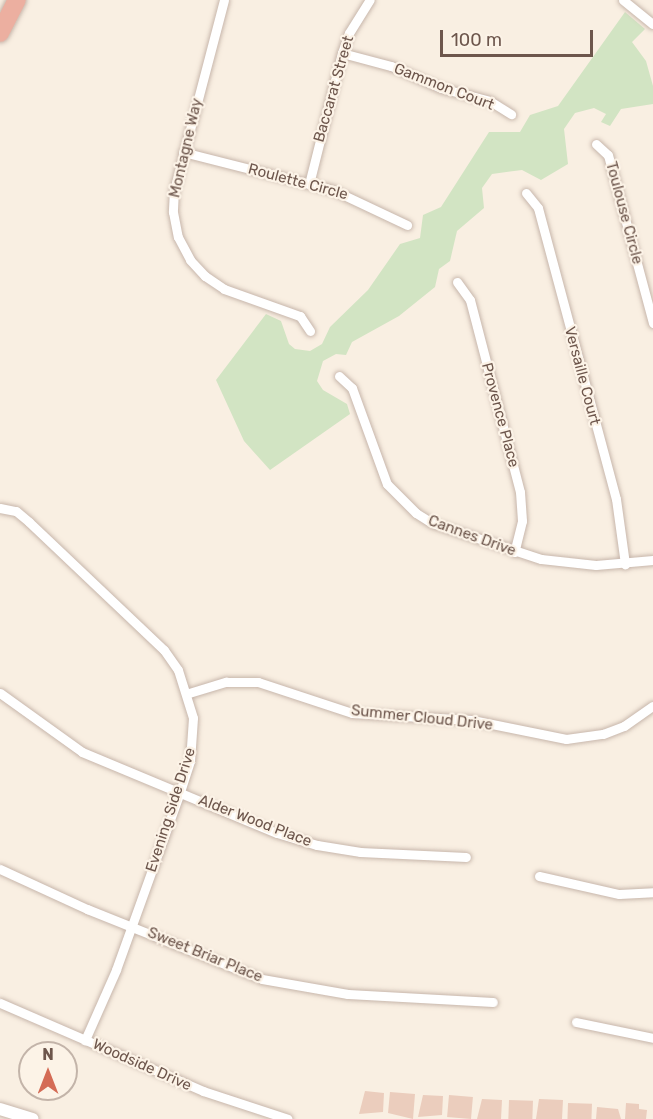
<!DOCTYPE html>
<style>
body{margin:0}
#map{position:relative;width:653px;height:1119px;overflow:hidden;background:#f9efe2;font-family:Rubik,sans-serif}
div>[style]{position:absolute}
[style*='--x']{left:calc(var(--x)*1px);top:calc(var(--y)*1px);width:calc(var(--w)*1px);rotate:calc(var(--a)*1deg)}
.green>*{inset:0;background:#d2e4c3}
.building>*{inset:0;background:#ebcdbd;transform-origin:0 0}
.roads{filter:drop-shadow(0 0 2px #c7b6ab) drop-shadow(0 0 2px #c7b6ab)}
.minor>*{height:9px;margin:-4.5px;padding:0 4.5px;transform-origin:4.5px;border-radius:4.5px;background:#fff}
.tertiary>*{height:12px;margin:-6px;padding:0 6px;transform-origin:6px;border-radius:6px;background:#fff}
.motorway>*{height:18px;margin:-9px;padding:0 9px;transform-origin:9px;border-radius:9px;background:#ecafa0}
span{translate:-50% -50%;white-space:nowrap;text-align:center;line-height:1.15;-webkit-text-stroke:4.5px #fcf3e7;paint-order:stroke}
.street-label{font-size:15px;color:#6d564c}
.north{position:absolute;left:18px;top:1041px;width:60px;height:60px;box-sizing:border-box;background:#fcf3e7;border:2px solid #c3b4a9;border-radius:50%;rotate:0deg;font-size:16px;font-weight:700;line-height:24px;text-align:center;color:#6d564c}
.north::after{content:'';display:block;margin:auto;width:21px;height:27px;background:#d46b55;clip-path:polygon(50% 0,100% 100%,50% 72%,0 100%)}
.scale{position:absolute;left:440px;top:30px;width:153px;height:27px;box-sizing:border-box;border:3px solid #6d564c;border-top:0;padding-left:8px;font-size:18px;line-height:21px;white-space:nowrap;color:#6d564c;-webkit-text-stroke:4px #fcf3e7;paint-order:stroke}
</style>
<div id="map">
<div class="green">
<i style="clip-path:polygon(625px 12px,645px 29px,632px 42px,646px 61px,653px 86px,653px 104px,621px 109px,610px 126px,601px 122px,606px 114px,594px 108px,575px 113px,564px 129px,568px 164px,541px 180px,522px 170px,492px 174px,482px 188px,484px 208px,457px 231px,450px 261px,439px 269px,435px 287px,399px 316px,352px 342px,346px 355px,336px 354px,323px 361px,317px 381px,323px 390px,347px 404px,350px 414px,270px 470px,244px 441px,216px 380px,266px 314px,281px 321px,289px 344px,295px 349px,310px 351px,322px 344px,330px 327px,368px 290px,400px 244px,420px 238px,423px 215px,441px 207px,489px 132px,520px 132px,530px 115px,558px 106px)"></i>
</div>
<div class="building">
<i style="clip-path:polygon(365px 1091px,384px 1093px,383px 1112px,359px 1114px)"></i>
<i style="clip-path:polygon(390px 1092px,415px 1094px,413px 1119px,388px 1113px)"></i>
<i style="clip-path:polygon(423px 1095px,443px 1096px,442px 1115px,418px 1117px)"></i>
<i style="left:449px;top:1095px;width:24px;height:22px;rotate:5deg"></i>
<i style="clip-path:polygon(482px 1099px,502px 1100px,501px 1119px,477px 1119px)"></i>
<i style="clip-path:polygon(539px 1099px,563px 1100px,562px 1119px,536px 1119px)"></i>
<i style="left:509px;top:1100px;width:24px;height:19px;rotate:2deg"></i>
<i style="left:568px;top:1103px;width:24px;height:16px;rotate:2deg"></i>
<i style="clip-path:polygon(626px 1103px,639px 1104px,639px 1109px,647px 1110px,646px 1119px,625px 1119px)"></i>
<i style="clip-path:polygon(597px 1107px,618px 1109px,621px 1119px,596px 1119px)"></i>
</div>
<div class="roads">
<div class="minor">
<i style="--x:224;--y:0;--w:196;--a:104.7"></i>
<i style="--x:174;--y:190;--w:22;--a:93"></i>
<i style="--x:173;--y:212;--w:25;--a:79"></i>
<i style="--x:178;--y:237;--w:26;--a:62"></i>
<i style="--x:190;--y:260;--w:22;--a:47"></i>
<i style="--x:205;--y:276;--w:23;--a:34"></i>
<i style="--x:224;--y:289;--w:81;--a:19.6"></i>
<i style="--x:300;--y:316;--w:18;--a:56"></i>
<i style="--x:623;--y:0;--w:38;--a:39"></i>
<i style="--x:342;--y:53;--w:51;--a:14.9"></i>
<i style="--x:391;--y:66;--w:55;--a:23.7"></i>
<i style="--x:441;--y:88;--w:51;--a:14.9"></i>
<i style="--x:490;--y:101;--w:25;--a:32"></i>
<i style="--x:596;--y:144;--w:16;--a:43"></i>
<i style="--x:608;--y:155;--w:174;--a:75"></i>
<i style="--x:183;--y:152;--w:155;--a:14.2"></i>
<i style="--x:333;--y:190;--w:82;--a:25.3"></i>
<i style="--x:309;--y:184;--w:135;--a:-75.9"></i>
<i style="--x:342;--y:53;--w:21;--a:-71"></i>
<i style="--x:349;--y:33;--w:39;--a:-58"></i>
<i style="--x:526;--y:193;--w:19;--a:51"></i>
<i style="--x:538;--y:208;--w:301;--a:75"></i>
<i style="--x:616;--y:499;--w:66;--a:82.1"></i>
<i style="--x:457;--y:282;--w:22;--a:54"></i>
<i style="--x:470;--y:300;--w:198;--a:75.4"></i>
<i style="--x:520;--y:492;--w:29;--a:86"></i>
<i style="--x:522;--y:521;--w:32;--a:104"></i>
<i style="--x:339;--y:376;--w:18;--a:43"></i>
<i style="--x:352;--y:388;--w:102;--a:70"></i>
<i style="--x:387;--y:484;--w:41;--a:45"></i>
<i style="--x:416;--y:513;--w:19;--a:32"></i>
<i style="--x:432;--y:523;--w:115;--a:18.3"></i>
<i style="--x:541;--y:559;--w:55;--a:6.2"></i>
<i style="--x:596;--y:565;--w:57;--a:-5"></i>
<i style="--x:0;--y:508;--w:16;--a:11"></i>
<i style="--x:16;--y:511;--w:17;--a:40"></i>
<i style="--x:29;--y:522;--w:186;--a:43.5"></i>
<i style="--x:164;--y:650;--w:24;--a:55"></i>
<i style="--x:178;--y:670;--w:50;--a:72.6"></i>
<i style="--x:193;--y:718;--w:43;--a:94"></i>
<i style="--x:190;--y:761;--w:33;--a:108"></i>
<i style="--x:180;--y:792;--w:189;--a:109.8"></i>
<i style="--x:116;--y:970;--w:77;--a:113.9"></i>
<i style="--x:0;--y:693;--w:101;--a:35.7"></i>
<i style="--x:82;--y:752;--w:211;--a:22.6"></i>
<i style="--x:277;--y:833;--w:42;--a:16.7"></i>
<i style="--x:317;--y:845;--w:44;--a:9.2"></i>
<i style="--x:360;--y:852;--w:106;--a:2.7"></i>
<i style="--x:189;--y:693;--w:39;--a:-17"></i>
<i style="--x:226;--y:682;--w:32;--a:0"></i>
<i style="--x:258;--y:682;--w:99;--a:18.3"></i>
<i style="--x:352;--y:713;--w:120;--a:3.3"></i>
<i style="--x:472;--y:720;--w:96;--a:11.4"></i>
<i style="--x:566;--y:739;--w:37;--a:-8"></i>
<i style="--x:603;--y:734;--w:22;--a:-21"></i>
<i style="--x:624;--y:726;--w:35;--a:-35"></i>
<i style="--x:0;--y:869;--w:96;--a:24.7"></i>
<i style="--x:87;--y:909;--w:188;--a:21.8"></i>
<i style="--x:262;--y:979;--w:87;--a:9.9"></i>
<i style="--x:348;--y:994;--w:145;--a:3.2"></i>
<i style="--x:539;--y:876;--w:82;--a:12.7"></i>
<i style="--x:619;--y:894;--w:34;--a:-3"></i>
<i style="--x:0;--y:1003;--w:221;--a:23.4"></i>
<i style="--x:203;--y:1091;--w:89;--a:18.2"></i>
<i style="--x:576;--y:1022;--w:79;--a:11.7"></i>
</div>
<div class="tertiary">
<i style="--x:0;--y:1109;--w:34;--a:17"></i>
</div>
<div class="motorway">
<i style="--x:0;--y:33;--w:37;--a:-63"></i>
</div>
</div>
<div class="street-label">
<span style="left:444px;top:87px;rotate:21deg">Gammon Court</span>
<span style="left:334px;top:89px;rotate:-74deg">Baccarat Street</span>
<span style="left:186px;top:148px;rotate:-77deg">Montagne Way</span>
<span style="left:298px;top:182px;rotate:15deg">Roulette Circle</span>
<span style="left:624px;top:213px;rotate:75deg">Toulouse Circle</span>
<span style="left:582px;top:376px;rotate:75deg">Versaille Court</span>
<span style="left:500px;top:415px;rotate:75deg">Provence Place</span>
<span style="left:472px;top:536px;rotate:20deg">Cannes Drive</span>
<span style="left:422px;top:718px;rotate:6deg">Summer Cloud Drive</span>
<span style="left:171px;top:810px;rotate:-72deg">Evening Side Drive</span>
<span style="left:255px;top:821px;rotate:21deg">Alder Wood Place</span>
<span style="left:205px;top:955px;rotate:22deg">Sweet Briar Place</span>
<span style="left:142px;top:1065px;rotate:24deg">Woodside Drive</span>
</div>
<div class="north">N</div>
<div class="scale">100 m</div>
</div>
